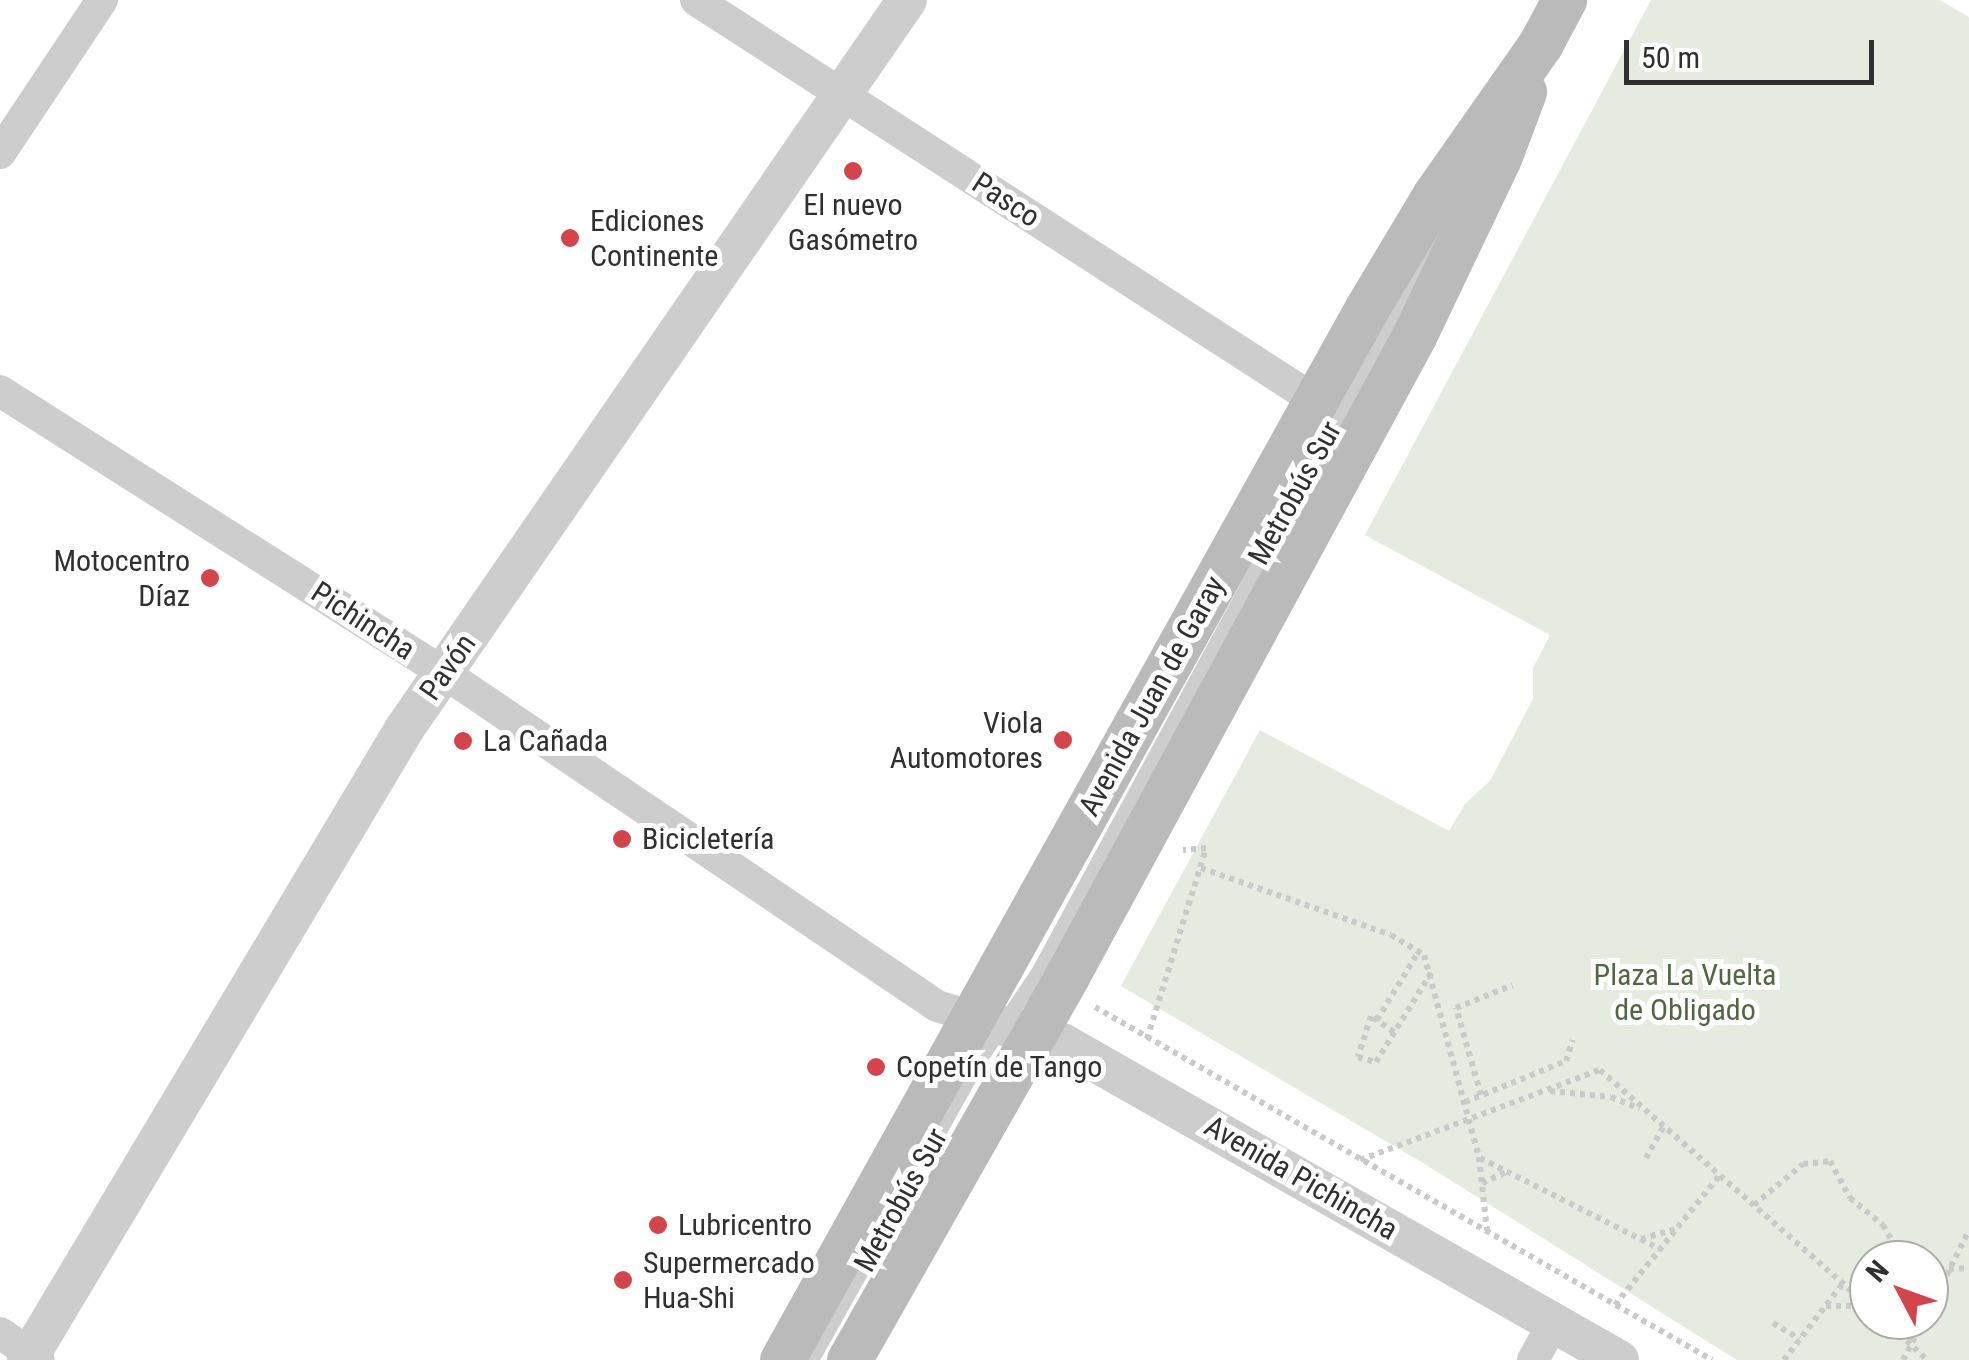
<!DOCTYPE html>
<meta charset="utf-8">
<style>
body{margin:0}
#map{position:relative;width:1969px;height:1360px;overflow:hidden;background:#fff;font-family:"Roboto Condensed",sans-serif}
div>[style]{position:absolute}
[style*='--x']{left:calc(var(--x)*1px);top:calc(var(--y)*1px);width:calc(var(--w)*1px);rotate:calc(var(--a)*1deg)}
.green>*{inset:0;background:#e5ebdf}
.path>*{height:6px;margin-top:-3px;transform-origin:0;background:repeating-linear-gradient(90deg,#cacaca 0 5px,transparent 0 10px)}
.service>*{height:15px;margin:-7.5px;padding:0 7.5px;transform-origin:7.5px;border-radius:7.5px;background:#cdcdcd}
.minor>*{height:32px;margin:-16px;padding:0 16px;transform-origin:16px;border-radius:16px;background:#cdcdcd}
.tertiary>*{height:40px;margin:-20px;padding:0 20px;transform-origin:20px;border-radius:20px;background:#cdcdcd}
.secondary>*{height:45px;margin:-22.5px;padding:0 22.5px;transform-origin:22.5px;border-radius:22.5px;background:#bababa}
.dots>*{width:28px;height:28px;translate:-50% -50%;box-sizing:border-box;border:5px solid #fff;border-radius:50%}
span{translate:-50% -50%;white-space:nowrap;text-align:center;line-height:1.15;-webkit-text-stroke:10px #fff;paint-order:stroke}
.street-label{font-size:30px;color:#303030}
.poi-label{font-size:30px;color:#303030}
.left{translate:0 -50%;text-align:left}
.right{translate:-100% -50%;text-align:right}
.park-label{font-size:30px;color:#516741}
.north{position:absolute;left:1849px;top:1240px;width:100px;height:100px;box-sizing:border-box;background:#fff;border:2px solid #acacac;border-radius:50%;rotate:311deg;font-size:28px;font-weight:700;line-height:40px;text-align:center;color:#303030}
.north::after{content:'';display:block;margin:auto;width:35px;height:45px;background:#d3454a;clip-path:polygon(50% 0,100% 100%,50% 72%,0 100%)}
.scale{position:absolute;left:1624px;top:40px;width:250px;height:45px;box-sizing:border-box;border:5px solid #303030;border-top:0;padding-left:12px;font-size:30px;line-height:35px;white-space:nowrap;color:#303030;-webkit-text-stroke:8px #fff;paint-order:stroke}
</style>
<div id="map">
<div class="green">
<i style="clip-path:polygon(evenodd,1651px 0,1940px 0,1969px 17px,1969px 1360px,1737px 1360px,1423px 1163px,1121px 986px,1260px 730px,1449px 831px,1465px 804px,1490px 781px,1533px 699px,1533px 668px,1550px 635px,1365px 535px,1651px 0,1869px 1260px,1929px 1260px,1929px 1320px,1869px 1320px,1869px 1260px)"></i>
</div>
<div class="path">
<i style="--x:1201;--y:868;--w:201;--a:19.4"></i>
<i style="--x:1391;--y:935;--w:39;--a:31"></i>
<i style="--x:1424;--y:955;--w:209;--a:74.8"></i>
<i style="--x:1479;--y:1157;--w:74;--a:83.8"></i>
<i style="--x:1095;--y:1007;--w:711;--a:29.77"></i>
<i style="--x:1377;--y:1020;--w:81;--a:-58.7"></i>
<i style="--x:1394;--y:1032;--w:28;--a:-145"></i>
<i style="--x:1371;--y:1016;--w:43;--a:107.6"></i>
<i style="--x:1358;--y:1057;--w:19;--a:16"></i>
<i style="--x:1376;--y:1062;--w:105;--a:-58.3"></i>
<i style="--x:1147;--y:1039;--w:200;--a:-72.8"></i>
<i style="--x:1206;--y:848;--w:23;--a:175"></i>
<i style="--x:1550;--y:1091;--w:61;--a:5.6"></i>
<i style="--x:1611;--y:1097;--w:31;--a:22"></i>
<i style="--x:1481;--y:1095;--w:91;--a:-106"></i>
<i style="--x:1456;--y:1008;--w:61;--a:-22"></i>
<i style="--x:1465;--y:1102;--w:109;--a:-22.1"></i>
<i style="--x:1566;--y:1061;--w:22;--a:-72"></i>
<i style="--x:1480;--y:1158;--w:202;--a:26.8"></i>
<i style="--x:1646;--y:1158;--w:37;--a:-61"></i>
<i style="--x:1360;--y:1160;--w:256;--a:-20.6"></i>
<i style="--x:1600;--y:1070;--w:358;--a:41.3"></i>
<i style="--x:1482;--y:1183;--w:27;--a:-24"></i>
<i style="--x:1754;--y:1205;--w:64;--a:-39.9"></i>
<i style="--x:1803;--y:1164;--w:27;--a:-6"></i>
<i style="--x:1830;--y:1161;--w:42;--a:61.6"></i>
<i style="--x:1850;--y:1198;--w:43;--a:39.3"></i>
<i style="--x:1883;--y:1225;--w:40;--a:60.3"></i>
<i style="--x:1641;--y:1239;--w:36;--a:-16"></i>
<i style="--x:1929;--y:1270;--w:40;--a:-2.9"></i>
<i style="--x:1615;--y:1305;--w:167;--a:-51.1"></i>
<i style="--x:1826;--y:1306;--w:42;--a:0"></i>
<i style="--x:1929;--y:1311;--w:90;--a:-63.7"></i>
<i style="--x:1885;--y:1320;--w:58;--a:43.6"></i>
<i style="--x:1773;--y:1323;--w:31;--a:31"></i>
<i style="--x:1784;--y:1360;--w:97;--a:-52.5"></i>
<i style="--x:1903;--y:1360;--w:45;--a:-62.3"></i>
</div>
<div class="service">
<i style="--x:811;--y:1360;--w:346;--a:-60.8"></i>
<i style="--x:980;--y:1058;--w:104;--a:-56"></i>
<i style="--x:1038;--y:972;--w:843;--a:-61.58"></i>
</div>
<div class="minor">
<i style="--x:696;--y:0;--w:738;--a:32.89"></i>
<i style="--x:0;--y:153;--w:184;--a:-56.3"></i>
<i style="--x:0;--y:391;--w:526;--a:32.42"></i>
<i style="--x:444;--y:673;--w:595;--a:34.04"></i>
<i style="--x:937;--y:1006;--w:39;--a:17"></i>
<i style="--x:0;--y:1333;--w:47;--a:34.7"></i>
<i style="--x:1533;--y:1360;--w:43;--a:-61.1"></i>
</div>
<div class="tertiary">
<i style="--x:974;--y:1017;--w:92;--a:16.5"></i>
<i style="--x:1062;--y:1043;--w:641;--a:29.65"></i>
<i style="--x:27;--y:1360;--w:736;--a:-59.12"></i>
<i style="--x:405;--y:728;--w:884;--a:-55.41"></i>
</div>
<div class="secondary">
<i style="--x:782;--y:1360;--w:1204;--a:-60.92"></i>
<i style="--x:1367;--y:308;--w:131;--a:-59.1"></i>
<i style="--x:1434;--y:196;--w:187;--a:-55"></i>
<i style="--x:1541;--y:43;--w:49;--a:-61.9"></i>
<i style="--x:849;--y:1360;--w:442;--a:-60.4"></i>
<i style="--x:1067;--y:976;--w:728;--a:-61.53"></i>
<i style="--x:1414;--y:336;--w:197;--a:-64.5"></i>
<i style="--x:1499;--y:158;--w:71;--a:-69.3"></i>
</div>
<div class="dots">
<i style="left:853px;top:171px;background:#d3454a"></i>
<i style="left:570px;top:238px;background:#d3454a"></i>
<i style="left:210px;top:578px;background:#d3454a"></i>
<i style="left:1063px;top:740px;background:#d3454a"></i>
<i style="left:463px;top:741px;background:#d3454a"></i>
<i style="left:622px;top:839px;background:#d3454a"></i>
<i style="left:876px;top:1067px;background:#d3454a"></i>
<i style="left:658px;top:1225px;background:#d3454a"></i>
<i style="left:623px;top:1280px;background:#d3454a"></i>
</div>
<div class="street-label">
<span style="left:1006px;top:200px;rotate:33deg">Pasco</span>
<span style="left:1295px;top:493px;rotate:-61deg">Metrobús Sur</span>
<span style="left:363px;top:621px;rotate:33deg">Pichincha</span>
<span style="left:448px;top:667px;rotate:-55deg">Pavón</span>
<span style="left:1152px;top:696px;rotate:-61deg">Avenida Juan de Garay</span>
<span style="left:1301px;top:1178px;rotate:30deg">Avenida Pichincha</span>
<span style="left:901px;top:1200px;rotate:-61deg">Metrobús Sur</span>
</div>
<div class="poi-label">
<span style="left:853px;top:222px">El nuevo<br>Gasómetro</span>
<span class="left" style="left:590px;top:238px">Ediciones<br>Continente</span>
<span class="right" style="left:190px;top:578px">Motocentro<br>Díaz</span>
<span class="right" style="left:1043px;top:740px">Viola<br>Automotores</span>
<span class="left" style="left:483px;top:741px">La Cañada</span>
<span class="left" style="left:642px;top:839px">Bicicletería</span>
<span class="left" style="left:896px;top:1067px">Copetín de Tango</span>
<span class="left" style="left:678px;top:1225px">Lubricentro</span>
<span class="left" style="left:643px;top:1280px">Supermercado<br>Hua-Shi</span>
</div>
<div class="park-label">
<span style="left:1685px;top:992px">Plaza La Vuelta<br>de Obligado</span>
</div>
<div class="north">N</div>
<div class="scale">50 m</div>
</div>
